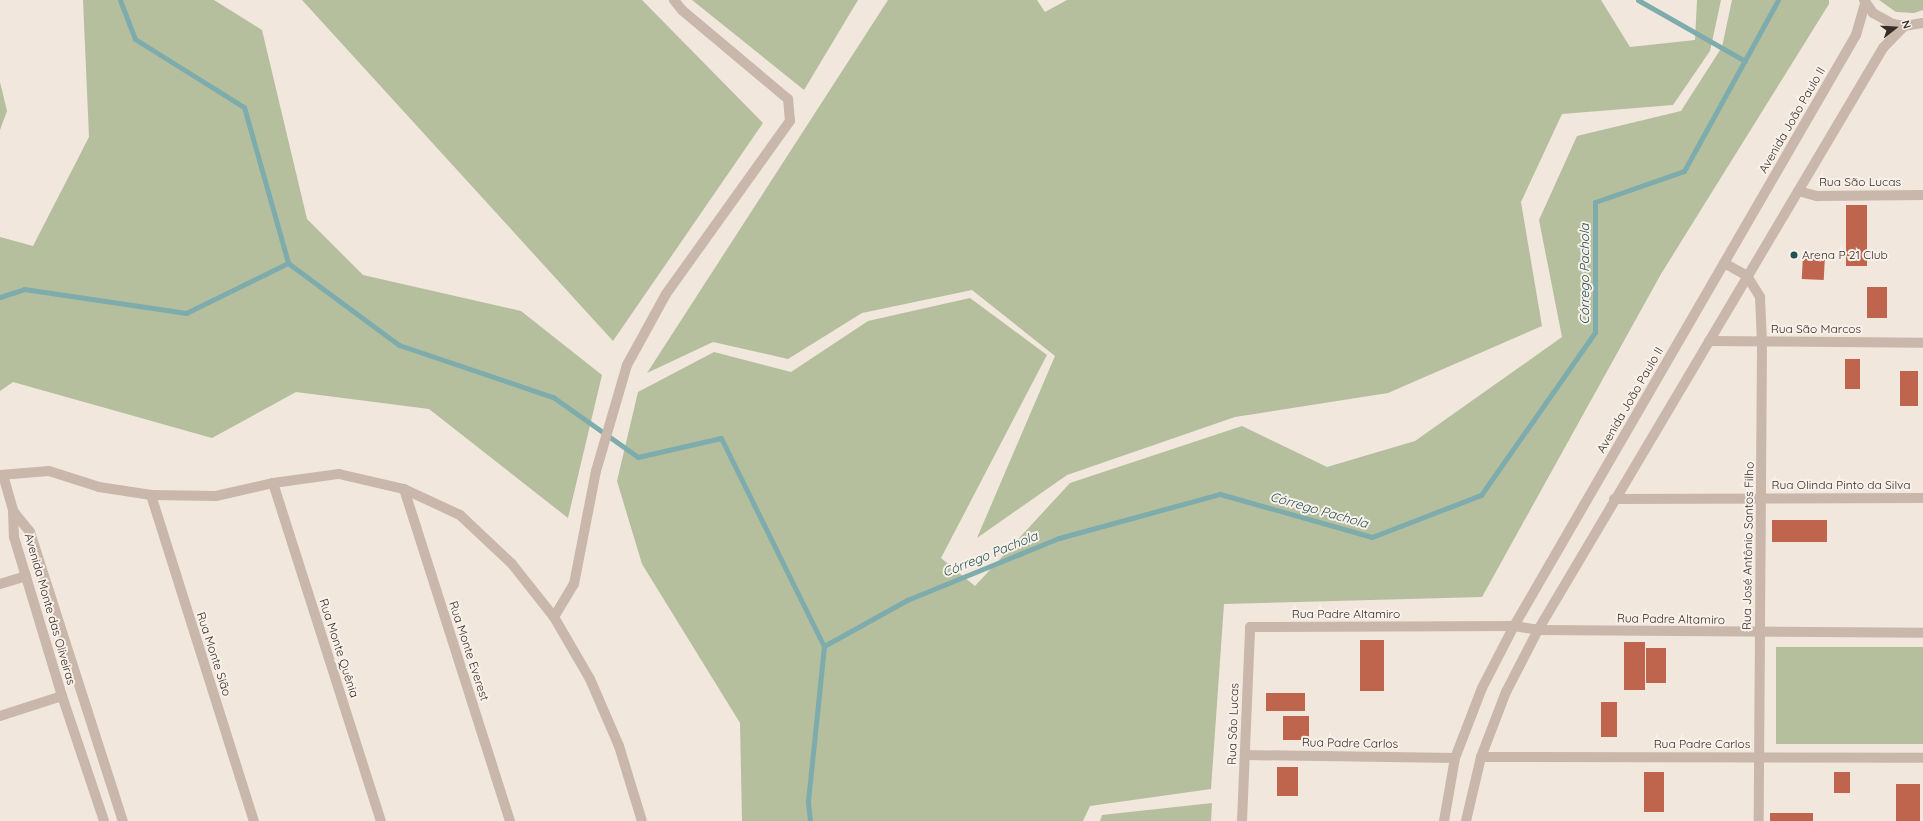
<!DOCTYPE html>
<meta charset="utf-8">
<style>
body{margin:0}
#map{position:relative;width:1923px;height:821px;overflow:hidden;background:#f1e7dd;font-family:Quicksand,sans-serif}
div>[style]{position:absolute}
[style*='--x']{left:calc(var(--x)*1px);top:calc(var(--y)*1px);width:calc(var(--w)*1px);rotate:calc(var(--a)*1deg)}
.green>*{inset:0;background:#b5bf9e;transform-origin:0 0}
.stream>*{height:5px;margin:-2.5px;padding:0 2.5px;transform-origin:2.5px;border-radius:2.5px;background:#7eacac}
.building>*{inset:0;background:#bf654d;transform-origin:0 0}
.minor>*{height:10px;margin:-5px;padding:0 5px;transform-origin:5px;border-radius:5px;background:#c8b7aa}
.dots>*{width:11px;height:11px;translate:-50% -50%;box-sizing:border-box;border:2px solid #f9f1e9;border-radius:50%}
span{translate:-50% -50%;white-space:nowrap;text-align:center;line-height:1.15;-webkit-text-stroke:4px #f9f1e9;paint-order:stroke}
.street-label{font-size:12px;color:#362d29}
.poi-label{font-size:12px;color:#362d29}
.left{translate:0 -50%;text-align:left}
.water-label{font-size:13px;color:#215355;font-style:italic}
.north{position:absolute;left:1875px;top:8px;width:40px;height:40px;-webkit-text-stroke:3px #f9f1e9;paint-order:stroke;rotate:73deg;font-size:11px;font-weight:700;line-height:16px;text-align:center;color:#362d29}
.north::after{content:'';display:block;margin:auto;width:14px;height:18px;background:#362d29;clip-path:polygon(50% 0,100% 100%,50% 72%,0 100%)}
</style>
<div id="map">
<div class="green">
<i style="clip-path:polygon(83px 0,214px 0,262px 30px,307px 219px,363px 275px,521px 311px,602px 375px,568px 518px,429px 409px,296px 392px,212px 438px,13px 382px,0 391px,0 237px,33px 246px,89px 137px)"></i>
<i style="clip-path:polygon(302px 0,642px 0,763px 123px,613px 341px)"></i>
<i style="clip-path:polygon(692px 0,858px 0,804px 90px)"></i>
<i style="clip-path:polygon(888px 0,1037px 0,1045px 12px,1067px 0,1601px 0,1630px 47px,1695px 40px,1697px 0,1721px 0,1710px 51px,1673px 105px,1562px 114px,1521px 202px,1542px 326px,1388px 393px,1235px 417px,1067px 475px,977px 538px,1055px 356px,972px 290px,862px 313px,788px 359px,713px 342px,647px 373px)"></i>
<i style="clip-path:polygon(1732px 0,1829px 0,1829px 4px,1661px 274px,1482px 597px,1224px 604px,1211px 789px,1090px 806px,1083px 821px,742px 821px,740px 723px,642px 564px,617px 481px,638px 392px,714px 352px,791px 372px,868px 321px,970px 298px,1047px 355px,941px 558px,975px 586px,1070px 483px,1242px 426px,1327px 467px,1415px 441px,1562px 337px,1539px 220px,1577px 136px,1681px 111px,1722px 47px)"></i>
<i style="clip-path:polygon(1879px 0,1923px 0,1923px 10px,1914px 13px,1896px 12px)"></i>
<i style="clip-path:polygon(0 82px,7px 111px,0 130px)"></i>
<i style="left:1776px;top:647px;width:147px;height:97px"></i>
<i style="clip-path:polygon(1212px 803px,1211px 821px,1100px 821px,1102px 815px)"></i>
</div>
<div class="stream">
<i style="--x:120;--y:0;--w:42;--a:69"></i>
<i style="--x:135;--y:39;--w:128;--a:32"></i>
<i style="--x:244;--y:107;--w:162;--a:74.2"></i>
<i style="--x:288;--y:263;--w:138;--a:36.5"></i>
<i style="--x:399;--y:345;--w:163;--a:18.7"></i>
<i style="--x:553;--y:397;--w:104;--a:35.2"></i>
<i style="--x:638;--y:457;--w:85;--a:-12.9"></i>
<i style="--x:721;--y:438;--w:232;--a:63.7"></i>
<i style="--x:1638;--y:0;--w:123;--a:29.7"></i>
<i style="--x:0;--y:297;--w:25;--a:-18"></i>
<i style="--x:24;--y:289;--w:164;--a:8.4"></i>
<i style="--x:186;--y:313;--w:114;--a:-26.1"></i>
<i style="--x:824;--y:646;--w:95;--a:-29"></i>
<i style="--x:907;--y:600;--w:164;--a:-22.2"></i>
<i style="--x:1059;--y:538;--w:167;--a:-15.3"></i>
<i style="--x:1220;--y:494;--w:158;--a:15.8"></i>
<i style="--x:1372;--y:537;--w:117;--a:-21.1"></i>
<i style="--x:1481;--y:495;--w:199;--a:-55"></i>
<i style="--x:1595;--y:332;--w:130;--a:-90"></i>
<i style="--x:1595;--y:202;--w:94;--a:-19.2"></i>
<i style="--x:1684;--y:171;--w:195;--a:-61.2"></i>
<i style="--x:810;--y:821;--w:20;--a:-96"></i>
<i style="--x:808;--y:801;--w:156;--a:-84.1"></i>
</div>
<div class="building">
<i style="left:1846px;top:205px;width:21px;height:61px"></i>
<i style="left:1803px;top:255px;width:22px;height:24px;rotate:3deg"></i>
<i style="left:1867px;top:287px;width:20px;height:31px"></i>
<i style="left:1845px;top:359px;width:15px;height:30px"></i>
<i style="left:1900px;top:371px;width:18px;height:35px"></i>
<i style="left:1772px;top:520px;width:55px;height:22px"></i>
<i style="left:1384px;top:640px;width:51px;height:24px;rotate:90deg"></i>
<i style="left:1624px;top:642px;width:21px;height:48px"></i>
<i style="left:1646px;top:648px;width:20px;height:35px"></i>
<i style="left:1266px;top:693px;width:39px;height:18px"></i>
<i style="left:1601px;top:702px;width:16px;height:35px"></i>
<i style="left:1283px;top:716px;width:26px;height:24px"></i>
<i style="left:1277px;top:767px;width:21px;height:29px"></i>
<i style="left:1644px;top:772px;width:20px;height:40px"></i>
<i style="left:1834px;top:772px;width:16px;height:21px"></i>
<i style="left:1896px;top:784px;width:24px;height:37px"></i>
<i style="left:1770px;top:813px;width:43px;height:8px"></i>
</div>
<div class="minor">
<i style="--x:1864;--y:0;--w:16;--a:55"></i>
<i style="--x:1873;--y:13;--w:23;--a:29"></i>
<i style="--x:1893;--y:24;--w:11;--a:10"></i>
<i style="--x:1904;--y:26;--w:19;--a:-9"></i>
<i style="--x:1798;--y:191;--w:20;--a:15"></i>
<i style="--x:1817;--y:196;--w:106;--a:-0.5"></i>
<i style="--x:1724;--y:263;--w:26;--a:29"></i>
<i style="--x:1747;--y:276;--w:25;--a:58"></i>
<i style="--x:1760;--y:297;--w:45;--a:87.5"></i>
<i style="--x:1762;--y:342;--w:479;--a:90.4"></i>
<i style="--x:1709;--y:341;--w:214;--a:0.5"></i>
<i style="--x:0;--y:475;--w:49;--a:-4.7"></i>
<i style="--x:49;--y:471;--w:52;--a:17.7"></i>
<i style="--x:99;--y:487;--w:53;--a:8.7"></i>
<i style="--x:151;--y:495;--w:65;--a:0.9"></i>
<i style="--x:216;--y:496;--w:58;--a:-12.8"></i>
<i style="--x:273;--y:483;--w:67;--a:-7.8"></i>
<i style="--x:339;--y:474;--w:67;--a:13"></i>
<i style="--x:404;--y:489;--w:62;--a:24.9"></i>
<i style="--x:460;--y:515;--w:71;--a:43.3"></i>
<i style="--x:512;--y:564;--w:68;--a:51.6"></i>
<i style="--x:554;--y:617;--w:72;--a:59.9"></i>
<i style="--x:590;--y:679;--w:73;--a:66.6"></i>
<i style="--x:619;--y:746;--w:78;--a:73"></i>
<i style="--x:3;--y:475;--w:37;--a:74"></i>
<i style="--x:13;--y:511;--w:26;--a:88"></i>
<i style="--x:14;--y:537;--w:166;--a:73.2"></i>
<i style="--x:62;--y:696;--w:132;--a:71.4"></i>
<i style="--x:273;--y:483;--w:355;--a:72.3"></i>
<i style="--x:404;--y:489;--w:349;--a:72.3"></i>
<i style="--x:151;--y:495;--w:342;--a:72.5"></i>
<i style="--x:1614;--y:499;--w:309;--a:-0.2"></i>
<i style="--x:13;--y:511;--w:27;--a:51"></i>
<i style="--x:30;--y:532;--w:304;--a:72.2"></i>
<i style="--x:0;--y:584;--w:27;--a:-17"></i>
<i style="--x:554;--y:617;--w:39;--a:-59"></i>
<i style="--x:574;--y:584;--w:115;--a:-79"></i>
<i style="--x:596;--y:471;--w:110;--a:-73.7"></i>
<i style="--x:627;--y:365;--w:81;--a:-61.2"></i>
<i style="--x:666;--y:294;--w:213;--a:-54.4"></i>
<i style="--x:790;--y:121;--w:22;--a:-95"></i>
<i style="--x:788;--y:99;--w:138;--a:-140"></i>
<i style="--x:682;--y:10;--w:13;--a:-129"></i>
<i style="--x:0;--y:716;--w:65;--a:-17.9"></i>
<i style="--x:1245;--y:755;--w:210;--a:0.8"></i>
<i style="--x:1481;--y:757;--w:442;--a:0.1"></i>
<i style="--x:1242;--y:821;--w:194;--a:-87.6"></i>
<i style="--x:1250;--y:627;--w:264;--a:-0.2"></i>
<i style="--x:1514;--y:626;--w:24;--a:9"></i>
<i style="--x:1538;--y:630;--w:385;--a:0.4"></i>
<i style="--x:1444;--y:821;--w:64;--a:-80.1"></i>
<i style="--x:1455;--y:758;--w:75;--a:-68.9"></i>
<i style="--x:1482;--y:688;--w:70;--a:-62.7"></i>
<i style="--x:1514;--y:626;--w:683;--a:-59.94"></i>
<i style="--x:1856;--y:35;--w:33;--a:-74"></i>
<i style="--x:1466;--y:821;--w:66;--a:-76.8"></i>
<i style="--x:1481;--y:757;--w:70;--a:-69"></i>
<i style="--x:1506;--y:692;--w:70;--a:-62.7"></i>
<i style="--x:1538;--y:630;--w:677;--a:-59.34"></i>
<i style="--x:1883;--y:48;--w:30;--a:-46"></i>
</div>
<div class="dots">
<i style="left:1794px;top:255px;background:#215355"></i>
</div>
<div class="street-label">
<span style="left:1792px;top:120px;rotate:-60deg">Avenida João Paulo II</span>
<span style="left:1860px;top:182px">Rua São Lucas</span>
<span style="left:1816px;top:329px">Rua São Marcos</span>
<span style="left:1630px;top:400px;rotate:-60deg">Avenida João Paulo II</span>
<span style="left:1841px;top:485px">Rua Olinda Pinto da Silva</span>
<span style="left:1748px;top:546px;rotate:-89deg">Rua José Antônio Santos Filho</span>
<span style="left:50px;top:609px;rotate:74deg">Avenida Monte das Oliveiras</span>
<span style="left:1346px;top:614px">Rua Padre Altamiro</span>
<span style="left:1671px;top:619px;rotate:1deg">Rua Padre Altamiro</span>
<span style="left:339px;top:648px;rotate:72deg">Rua Monte Quênia</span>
<span style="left:469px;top:651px;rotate:72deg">Rua Monte Everest</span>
<span style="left:214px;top:654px;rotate:72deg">Rua Monte Sião</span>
<span style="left:1233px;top:724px;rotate:-88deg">Rua São Lucas</span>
<span style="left:1350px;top:743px;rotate:1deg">Rua Padre Carlos</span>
<span style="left:1702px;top:744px">Rua Padre Carlos</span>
</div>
<div class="poi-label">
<span class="left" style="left:1802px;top:255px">Arena P 21 Club</span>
</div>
<div class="water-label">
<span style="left:1584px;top:274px;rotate:-90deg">Córrego Pachola</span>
<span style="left:1319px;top:510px;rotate:16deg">Córrego Pachola</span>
<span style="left:990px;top:554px;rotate:-22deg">Córrego Pachola</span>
</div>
<div class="north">N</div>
</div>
